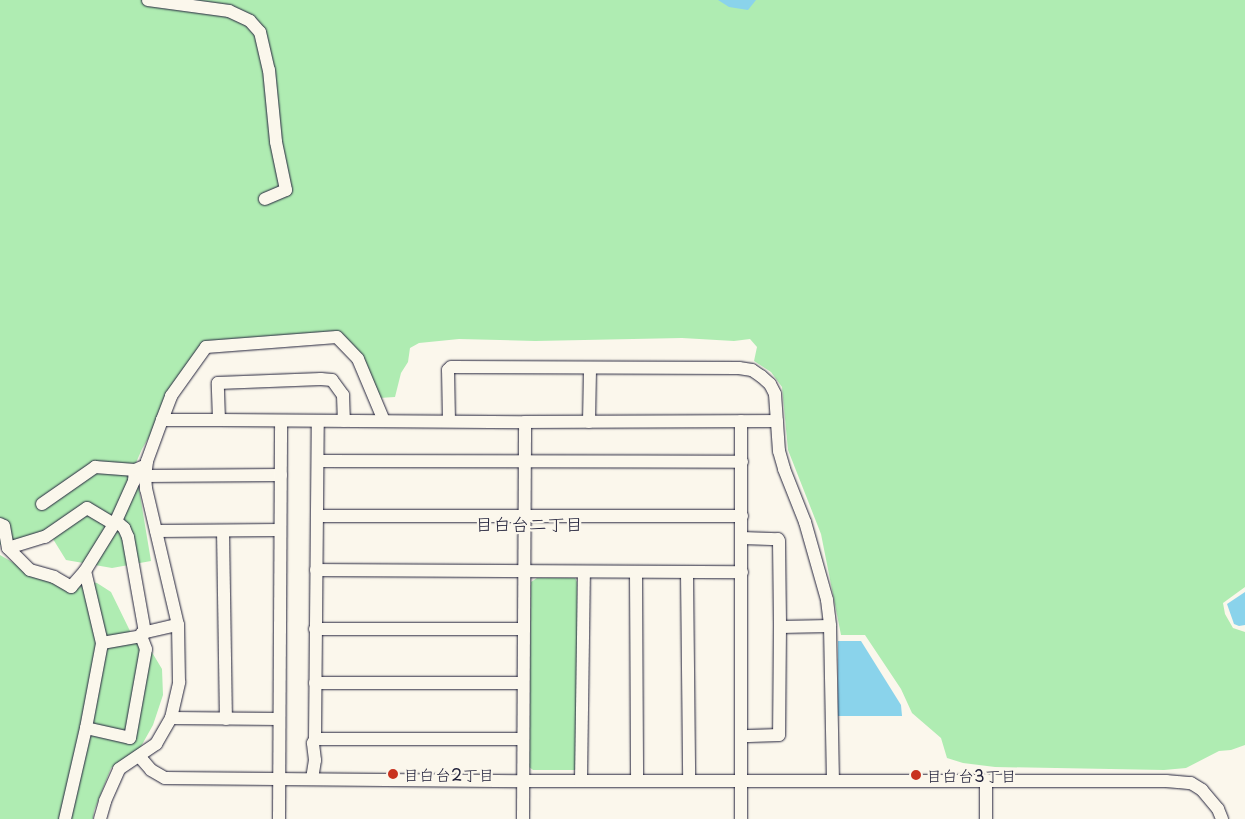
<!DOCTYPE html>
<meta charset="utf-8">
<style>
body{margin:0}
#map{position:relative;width:1245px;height:819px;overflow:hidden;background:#fbf7ec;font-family:"Playpen Sans","Klee One",sans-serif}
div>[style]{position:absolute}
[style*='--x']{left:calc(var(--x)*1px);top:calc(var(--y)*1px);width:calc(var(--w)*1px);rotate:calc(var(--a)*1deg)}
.green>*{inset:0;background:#afecb2}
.water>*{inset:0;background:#8ad3eb}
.roads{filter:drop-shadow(0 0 1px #22223b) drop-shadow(0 0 1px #22223b)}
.minor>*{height:12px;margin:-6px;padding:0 6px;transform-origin:6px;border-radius:6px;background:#fbf7ec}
.dots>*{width:14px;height:14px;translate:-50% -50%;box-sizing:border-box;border:2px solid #fbf7ec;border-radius:50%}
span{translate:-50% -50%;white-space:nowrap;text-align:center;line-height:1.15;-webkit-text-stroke:4.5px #fbf7ec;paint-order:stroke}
.poi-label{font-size:16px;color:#22223b}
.left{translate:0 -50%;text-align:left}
.neighbourhood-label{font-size:18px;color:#22223b}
</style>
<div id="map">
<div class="green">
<i style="clip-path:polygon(0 0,1245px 0,1245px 587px,1223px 603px,1225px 614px,1233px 628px,1245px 632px,1245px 745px,1231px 750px,1219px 751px,1186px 768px,1164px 770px,995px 767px,963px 763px,947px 758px,941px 738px,912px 713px,901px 689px,865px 635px,841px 635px,821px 534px,788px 450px,782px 387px,771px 372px,754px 361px,757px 347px,750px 339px,734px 341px,682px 338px,535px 341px,459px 339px,419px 343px,410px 348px,408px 362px,401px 373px,395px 397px,379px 398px,364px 366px,333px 338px,204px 343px,142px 449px,135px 465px,151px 561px,112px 568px,66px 560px,53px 539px,8px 542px,0 545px)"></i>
<i style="clip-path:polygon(0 555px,19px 566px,63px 578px,97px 583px,111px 592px,131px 633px,150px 649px,162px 669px,163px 695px,153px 725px,139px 750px,111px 768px,94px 811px,93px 819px,0 819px)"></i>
<i style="clip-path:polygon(537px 578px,575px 578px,577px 582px,577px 767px,575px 770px,533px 770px,529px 767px,531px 582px)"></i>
</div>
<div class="water">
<i style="clip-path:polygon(718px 0,756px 0,748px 10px,729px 7px)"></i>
<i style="clip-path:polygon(1245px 592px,1245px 625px,1239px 626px,1234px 624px,1227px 604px)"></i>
<i style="clip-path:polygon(838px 641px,861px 641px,901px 705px,902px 716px,838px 716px)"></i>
</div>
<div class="roads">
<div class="minor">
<i style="--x:148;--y:0;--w:82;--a:7.7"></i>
<i style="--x:229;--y:11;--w:23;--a:25"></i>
<i style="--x:250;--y:21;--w:15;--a:48"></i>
<i style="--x:260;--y:32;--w:39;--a:77"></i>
<i style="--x:269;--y:70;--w:72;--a:84.4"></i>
<i style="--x:276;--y:142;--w:49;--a:78.2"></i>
<i style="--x:286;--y:190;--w:23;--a:157"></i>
<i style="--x:162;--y:420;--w:26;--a:-69"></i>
<i style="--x:171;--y:396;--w:60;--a:-54.5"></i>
<i style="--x:206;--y:347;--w:131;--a:-4.4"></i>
<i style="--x:337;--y:337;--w:30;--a:46"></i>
<i style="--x:358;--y:359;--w:67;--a:67.2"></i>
<i style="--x:219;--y:420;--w:306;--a:0.4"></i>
<i style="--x:525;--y:422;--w:252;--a:-0.2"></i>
<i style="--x:449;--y:421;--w:51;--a:-91.1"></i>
<i style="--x:448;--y:370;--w:4;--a:-45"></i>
<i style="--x:451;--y:367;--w:288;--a:0.2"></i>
<i style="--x:739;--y:368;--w:13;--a:9"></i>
<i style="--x:752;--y:370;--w:11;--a:34"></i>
<i style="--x:761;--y:376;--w:12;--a:42"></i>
<i style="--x:770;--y:384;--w:11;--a:63"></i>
<i style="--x:775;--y:394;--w:57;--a:86"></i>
<i style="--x:779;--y:451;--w:19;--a:74"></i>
<i style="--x:784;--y:469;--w:57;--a:68.4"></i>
<i style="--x:805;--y:522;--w:81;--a:74.2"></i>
<i style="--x:827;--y:600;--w:26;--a:83"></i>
<i style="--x:830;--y:626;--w:154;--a:88.9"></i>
<i style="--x:589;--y:422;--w:54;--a:-88.9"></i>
<i style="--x:318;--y:461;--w:424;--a:0.1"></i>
<i style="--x:145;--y:476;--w:136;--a:-0.4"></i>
<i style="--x:42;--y:504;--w:65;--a:-34.9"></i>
<i style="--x:95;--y:467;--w:40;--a:4.3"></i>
<i style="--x:317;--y:516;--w:425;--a:0"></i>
<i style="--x:116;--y:521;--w:11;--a:41"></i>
<i style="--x:124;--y:528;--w:10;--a:66"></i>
<i style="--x:128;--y:537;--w:97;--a:79.9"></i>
<i style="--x:0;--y:524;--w:4;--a:27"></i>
<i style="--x:4;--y:526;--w:22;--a:80"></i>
<i style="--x:8;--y:548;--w:39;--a:-17"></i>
<i style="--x:45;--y:537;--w:51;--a:-34.6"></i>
<i style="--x:87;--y:508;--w:31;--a:31"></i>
<i style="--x:156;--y:531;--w:124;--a:-0.5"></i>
<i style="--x:223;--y:531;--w:188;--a:89.1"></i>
<i style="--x:742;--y:538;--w:36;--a:2"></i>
<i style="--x:778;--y:539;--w:2;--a:63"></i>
<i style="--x:779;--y:541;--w:86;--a:89.3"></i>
<i style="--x:780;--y:627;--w:108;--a:90.5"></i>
<i style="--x:779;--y:735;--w:37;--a:178"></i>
<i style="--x:8;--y:548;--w:31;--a:45"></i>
<i style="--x:30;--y:570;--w:25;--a:16"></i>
<i style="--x:54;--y:577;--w:20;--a:30"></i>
<i style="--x:71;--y:587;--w:21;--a:-49"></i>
<i style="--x:316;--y:570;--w:426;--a:0.3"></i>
<i style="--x:636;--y:573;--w:208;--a:89.7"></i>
<i style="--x:687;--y:573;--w:208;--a:89.4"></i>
<i style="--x:780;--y:627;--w:50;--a:-1.1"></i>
<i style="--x:315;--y:629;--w:209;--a:0"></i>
<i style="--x:102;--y:643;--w:40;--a:-10"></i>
<i style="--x:141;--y:636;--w:3;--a:-72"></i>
<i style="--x:142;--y:633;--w:37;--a:-13"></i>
<i style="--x:315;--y:683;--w:208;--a:0"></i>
<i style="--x:171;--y:718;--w:108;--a:0.5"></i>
<i style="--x:86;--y:728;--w:45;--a:12.8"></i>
<i style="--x:130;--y:738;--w:90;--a:-79.8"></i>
<i style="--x:146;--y:649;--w:14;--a:-111"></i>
<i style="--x:315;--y:739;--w:208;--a:0"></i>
<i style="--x:139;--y:756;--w:18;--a:49"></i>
<i style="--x:151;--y:770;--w:16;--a:30"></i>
<i style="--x:165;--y:778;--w:359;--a:0.5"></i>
<i style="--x:524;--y:781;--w:642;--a:0"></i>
<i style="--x:1166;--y:781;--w:25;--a:5"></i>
<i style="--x:1191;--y:783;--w:13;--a:32"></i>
<i style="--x:1202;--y:790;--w:25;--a:50"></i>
<i style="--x:1218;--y:809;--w:11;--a:68"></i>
<i style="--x:312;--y:779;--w:19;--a:-81"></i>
<i style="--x:315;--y:760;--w:17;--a:-97"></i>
<i style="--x:313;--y:743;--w:4;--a:-63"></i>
<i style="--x:315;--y:739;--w:318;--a:-89.5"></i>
<i style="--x:986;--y:780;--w:39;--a:90"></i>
<i style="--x:581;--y:781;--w:209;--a:-89.2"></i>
<i style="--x:65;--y:819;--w:93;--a:-77"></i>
<i style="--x:86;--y:728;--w:86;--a:-79.3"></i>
<i style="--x:102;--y:643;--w:74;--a:-103.3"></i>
<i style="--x:85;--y:571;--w:59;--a:-58.2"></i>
<i style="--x:116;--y:521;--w:44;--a:-65.8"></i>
<i style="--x:134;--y:481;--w:11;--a:-85"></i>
<i style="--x:135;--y:470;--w:12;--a:-24"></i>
<i style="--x:100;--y:819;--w:19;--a:-74"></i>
<i style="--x:105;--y:801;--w:35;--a:-66"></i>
<i style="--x:119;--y:769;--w:45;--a:-34"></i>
<i style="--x:156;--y:744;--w:30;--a:-60"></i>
<i style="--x:171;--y:718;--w:37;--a:-77"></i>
<i style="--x:179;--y:682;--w:57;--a:-91"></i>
<i style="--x:178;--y:625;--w:140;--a:-103.2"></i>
<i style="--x:146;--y:489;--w:13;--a:-94"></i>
<i style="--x:145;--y:476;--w:15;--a:-82"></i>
<i style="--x:147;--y:461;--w:44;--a:-69.9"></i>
<i style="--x:162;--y:420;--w:57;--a:0"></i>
<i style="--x:219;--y:420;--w:37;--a:-92"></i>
<i style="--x:218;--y:383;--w:103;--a:-2.2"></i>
<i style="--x:321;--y:379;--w:11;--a:5"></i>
<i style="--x:332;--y:380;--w:19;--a:54"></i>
<i style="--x:343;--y:395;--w:26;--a:88"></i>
<i style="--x:279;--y:819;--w:398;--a:-89.7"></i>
<i style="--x:523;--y:819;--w:397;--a:-89.7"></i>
<i style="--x:741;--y:819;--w:398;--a:-90"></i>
</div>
</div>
<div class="dots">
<i style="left:393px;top:774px;background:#c8321e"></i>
<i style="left:916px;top:775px;background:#c8321e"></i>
</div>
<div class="poi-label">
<span class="left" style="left:403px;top:774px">目白台2丁目</span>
<span class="left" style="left:926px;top:775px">目白台3丁目</span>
</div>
<div class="neighbourhood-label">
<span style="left:529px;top:524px">目白台二丁目</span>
</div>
</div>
